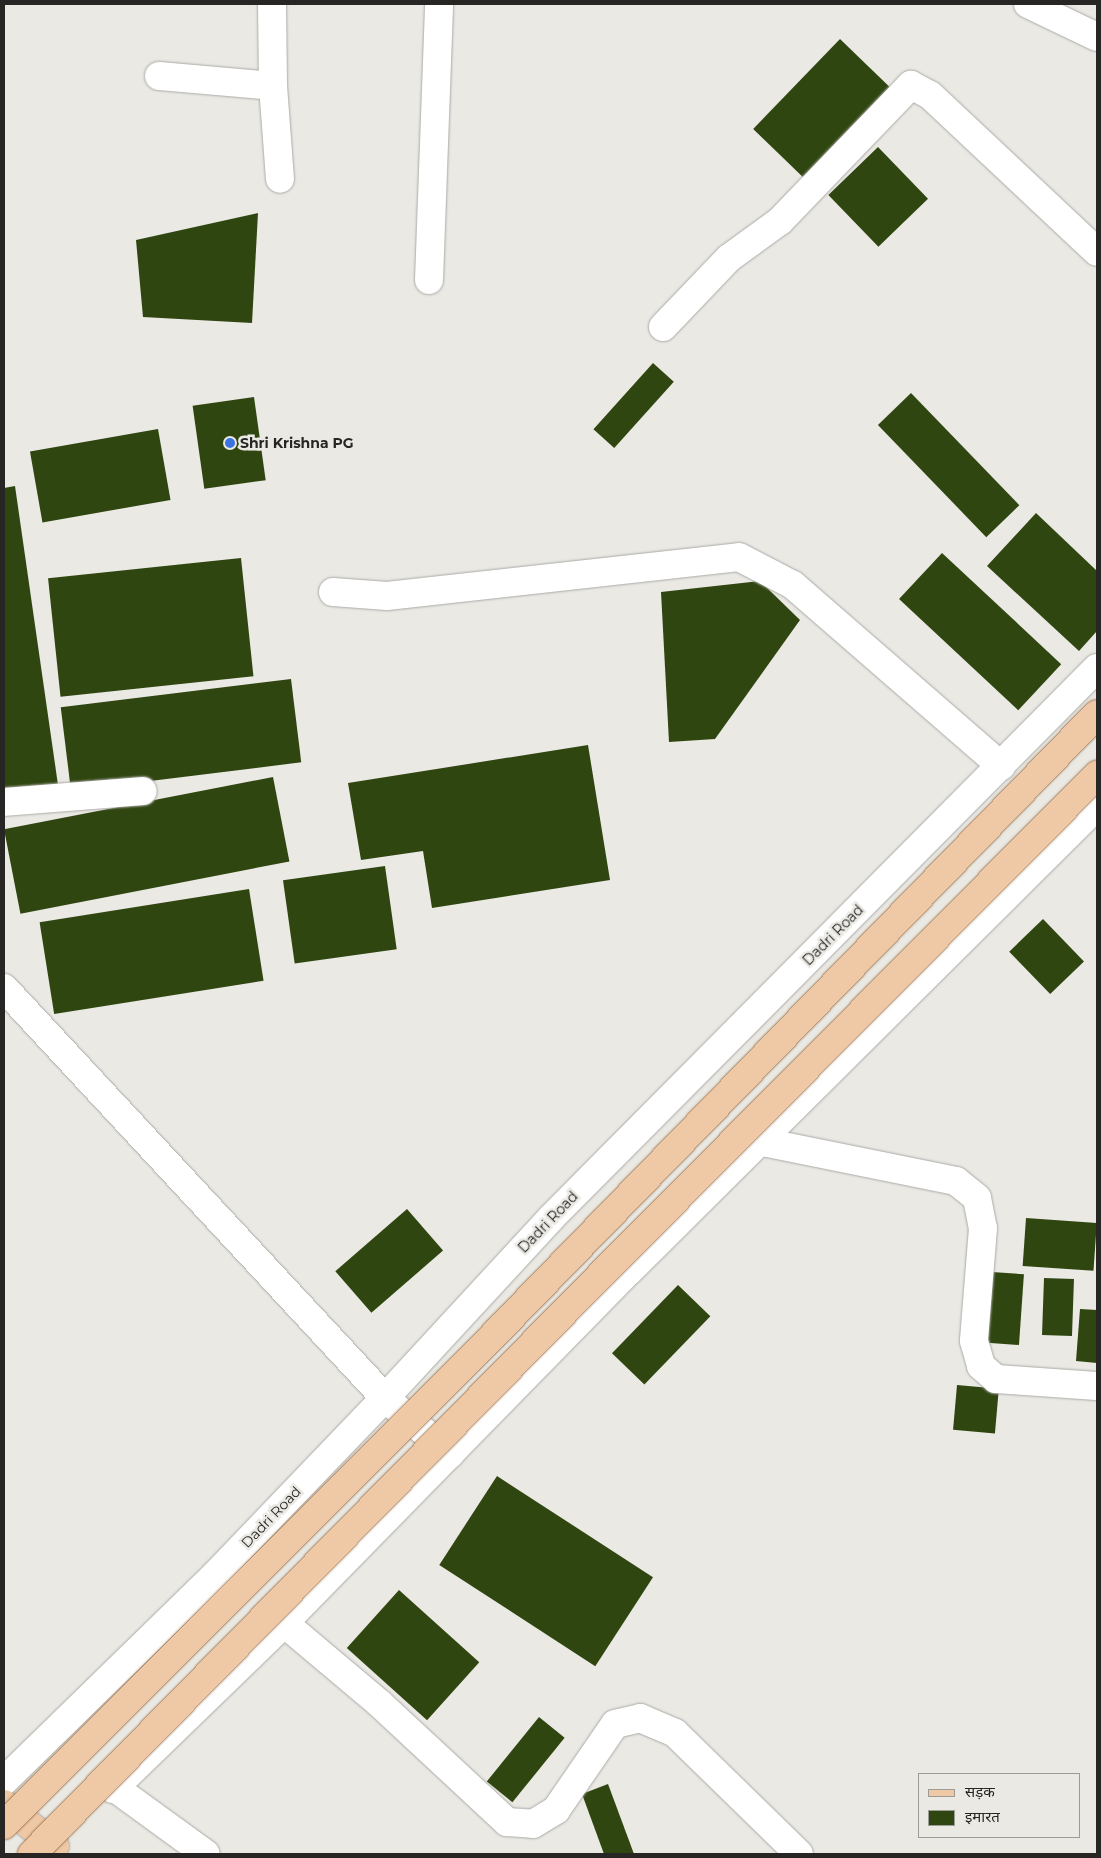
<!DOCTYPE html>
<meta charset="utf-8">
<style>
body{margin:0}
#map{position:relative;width:1101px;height:1858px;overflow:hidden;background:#eae9e4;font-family:Montserrat,"Noto Sans Devanagari",sans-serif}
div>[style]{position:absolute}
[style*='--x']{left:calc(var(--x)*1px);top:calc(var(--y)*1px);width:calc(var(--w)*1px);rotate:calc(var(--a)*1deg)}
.building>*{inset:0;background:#304610;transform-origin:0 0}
.roads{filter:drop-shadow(0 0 1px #abaaa6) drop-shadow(0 0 1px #abaaa6)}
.minor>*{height:28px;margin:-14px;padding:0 14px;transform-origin:14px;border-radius:14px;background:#fff}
.major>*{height:28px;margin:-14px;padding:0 14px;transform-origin:14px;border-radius:14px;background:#efc8a6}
.bridges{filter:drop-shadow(0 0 1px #a27852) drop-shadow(0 0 1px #a27852)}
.major-bridge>*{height:28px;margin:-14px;padding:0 14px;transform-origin:14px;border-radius:14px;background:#efc8a6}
.dots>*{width:14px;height:14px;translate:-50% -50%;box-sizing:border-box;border:2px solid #eae9e4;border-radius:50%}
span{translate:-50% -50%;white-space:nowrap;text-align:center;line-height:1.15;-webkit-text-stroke:5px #eae9e4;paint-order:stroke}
.poi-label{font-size:14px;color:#272625;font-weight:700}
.left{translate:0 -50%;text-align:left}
.street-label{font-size:14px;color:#272625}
.frame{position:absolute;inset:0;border:5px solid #272625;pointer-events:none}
.legend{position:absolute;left:918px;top:1773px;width:162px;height:65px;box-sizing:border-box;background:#eae9e4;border:1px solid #9c9b98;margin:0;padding:6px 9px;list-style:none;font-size:15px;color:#272625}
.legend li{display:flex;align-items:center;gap:10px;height:25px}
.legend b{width:25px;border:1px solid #9c9b98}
</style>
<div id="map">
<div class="building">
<i style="left:840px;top:39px;width:73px;height:125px;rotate:44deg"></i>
<i style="left:878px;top:147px;width:72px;height:69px;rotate:46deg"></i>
<i style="clip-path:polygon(258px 213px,252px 323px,143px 317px,136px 240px)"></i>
<i style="left:653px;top:363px;width:28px;height:89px;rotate:42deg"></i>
<i style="left:911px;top:393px;width:156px;height:46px;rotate:46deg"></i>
<i style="left:254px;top:397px;width:84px;height:62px;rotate:82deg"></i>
<i style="left:158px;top:429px;width:72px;height:130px;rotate:80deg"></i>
<i style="clip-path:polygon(15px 486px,58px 785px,4px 793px,4px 488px)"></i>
<i style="clip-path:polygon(1036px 513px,1097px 571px,1097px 631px,1079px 651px,987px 566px)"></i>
<i style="left:942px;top:553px;width:163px;height:63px;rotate:43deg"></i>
<i style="left:241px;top:558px;width:119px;height:194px;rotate:84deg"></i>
<i style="clip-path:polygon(760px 581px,800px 620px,715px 739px,669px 742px,661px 592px)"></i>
<i style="left:291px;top:679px;width:84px;height:232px;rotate:83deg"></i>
<i style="clip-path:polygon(588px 745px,610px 880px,432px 908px,423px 851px,361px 860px,348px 783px)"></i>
<i style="left:273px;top:777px;width:86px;height:274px;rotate:79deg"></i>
<i style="left:385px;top:866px;width:84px;height:103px;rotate:82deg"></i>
<i style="left:249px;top:889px;width:93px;height:212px;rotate:81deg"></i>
<i style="left:1043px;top:919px;width:59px;height:47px;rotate:46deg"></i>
<i style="left:407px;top:1209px;width:55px;height:95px;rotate:49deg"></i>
<i style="left:1026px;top:1218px;width:71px;height:48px;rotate:4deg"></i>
<i style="left:992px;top:1272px;width:32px;height:71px;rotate:4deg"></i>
<i style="left:1044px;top:1278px;width:30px;height:57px;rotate:2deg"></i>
<i style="left:678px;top:1285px;width:45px;height:95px;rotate:44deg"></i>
<i style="clip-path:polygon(1080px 1309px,1097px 1310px,1097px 1363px,1076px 1361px)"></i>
<i style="left:957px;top:1385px;width:42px;height:45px;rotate:5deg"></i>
<i style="left:497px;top:1476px;width:186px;height:106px;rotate:33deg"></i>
<i style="left:399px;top:1590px;width:108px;height:78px;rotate:42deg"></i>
<i style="left:539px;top:1717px;width:33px;height:83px;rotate:39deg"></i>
<i style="clip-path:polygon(608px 1784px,634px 1854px,604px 1854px,582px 1794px)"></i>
</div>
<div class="roads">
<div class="minor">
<i style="--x:272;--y:4;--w:82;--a:89.3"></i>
<i style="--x:273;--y:86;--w:93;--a:85.7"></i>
<i style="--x:1028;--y:4;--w:76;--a:25.6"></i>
<i style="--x:159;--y:76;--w:114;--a:5"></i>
<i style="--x:429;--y:280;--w:276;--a:-87.9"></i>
<i style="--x:663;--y:327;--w:95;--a:-46.3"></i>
<i style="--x:729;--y:258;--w:63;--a:-36"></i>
<i style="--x:780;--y:221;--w:189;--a:-46.1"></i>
<i style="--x:911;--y:85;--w:21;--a:28"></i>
<i style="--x:930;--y:95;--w:229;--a:43.2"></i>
<i style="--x:333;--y:592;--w:54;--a:4.2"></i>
<i style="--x:387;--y:596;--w:354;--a:-6.3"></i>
<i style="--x:739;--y:557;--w:61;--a:27.4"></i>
<i style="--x:793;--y:585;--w:276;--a:41"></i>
<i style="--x:4;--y:802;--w:139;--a:-4.5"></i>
<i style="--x:4;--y:988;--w:560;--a:47.1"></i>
<i style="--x:385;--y:1398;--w:86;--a:40.7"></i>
<i style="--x:758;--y:1141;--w:202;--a:11.4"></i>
<i style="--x:956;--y:1181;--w:27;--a:39"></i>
<i style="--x:977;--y:1198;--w:31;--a:79"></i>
<i style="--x:983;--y:1228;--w:113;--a:94.6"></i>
<i style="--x:974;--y:1341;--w:26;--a:74"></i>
<i style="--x:981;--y:1366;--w:20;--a:41"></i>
<i style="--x:996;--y:1379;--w:101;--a:4"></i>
<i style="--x:284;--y:1623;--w:124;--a:40.1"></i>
<i style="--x:379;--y:1703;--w:175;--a:42.9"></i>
<i style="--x:507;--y:1822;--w:26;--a:4"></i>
<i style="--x:533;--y:1824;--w:27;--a:-31"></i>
<i style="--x:556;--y:1810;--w:104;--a:-55.5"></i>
<i style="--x:615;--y:1724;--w:26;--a:-13"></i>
<i style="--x:640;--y:1718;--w:38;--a:23"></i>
<i style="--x:675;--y:1733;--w:173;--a:44.3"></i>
<i style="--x:4;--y:1781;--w:296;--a:-44.3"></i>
<i style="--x:216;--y:1574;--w:244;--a:-46.2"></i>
<i style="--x:385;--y:1398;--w:245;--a:-47.3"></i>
<i style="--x:551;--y:1218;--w:775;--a:-45.21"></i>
<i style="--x:115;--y:1788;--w:112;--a:36"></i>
<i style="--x:113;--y:1789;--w:238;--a:-44.1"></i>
<i style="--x:284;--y:1623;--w:493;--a:-45.6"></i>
<i style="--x:629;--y:1271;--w:660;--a:-44.82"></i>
</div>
<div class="major">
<i style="--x:4;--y:1804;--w:66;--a:39.5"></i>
</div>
</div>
<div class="bridges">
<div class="major-bridge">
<i style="--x:4;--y:1825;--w:683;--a:-45"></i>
<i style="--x:487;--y:1342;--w:875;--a:-45.83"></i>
<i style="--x:32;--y:1854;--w:776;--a:-45.52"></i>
<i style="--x:576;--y:1300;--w:740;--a:-45.22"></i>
</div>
</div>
<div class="dots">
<i style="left:230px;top:443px;background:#3c73e3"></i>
</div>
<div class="poi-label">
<span class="left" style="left:240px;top:443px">Shri Krishna PG</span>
</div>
<div class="street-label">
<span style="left:833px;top:935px;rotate:-45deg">Dadri Road</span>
<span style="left:548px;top:1222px;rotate:-46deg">Dadri Road</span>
<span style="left:271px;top:1517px;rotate:-46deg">Dadri Road</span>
</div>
<div class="frame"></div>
<ul class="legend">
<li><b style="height:6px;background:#efc8a6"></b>सड़क</li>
<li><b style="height:14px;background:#304610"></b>इमारत</li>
</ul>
</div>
